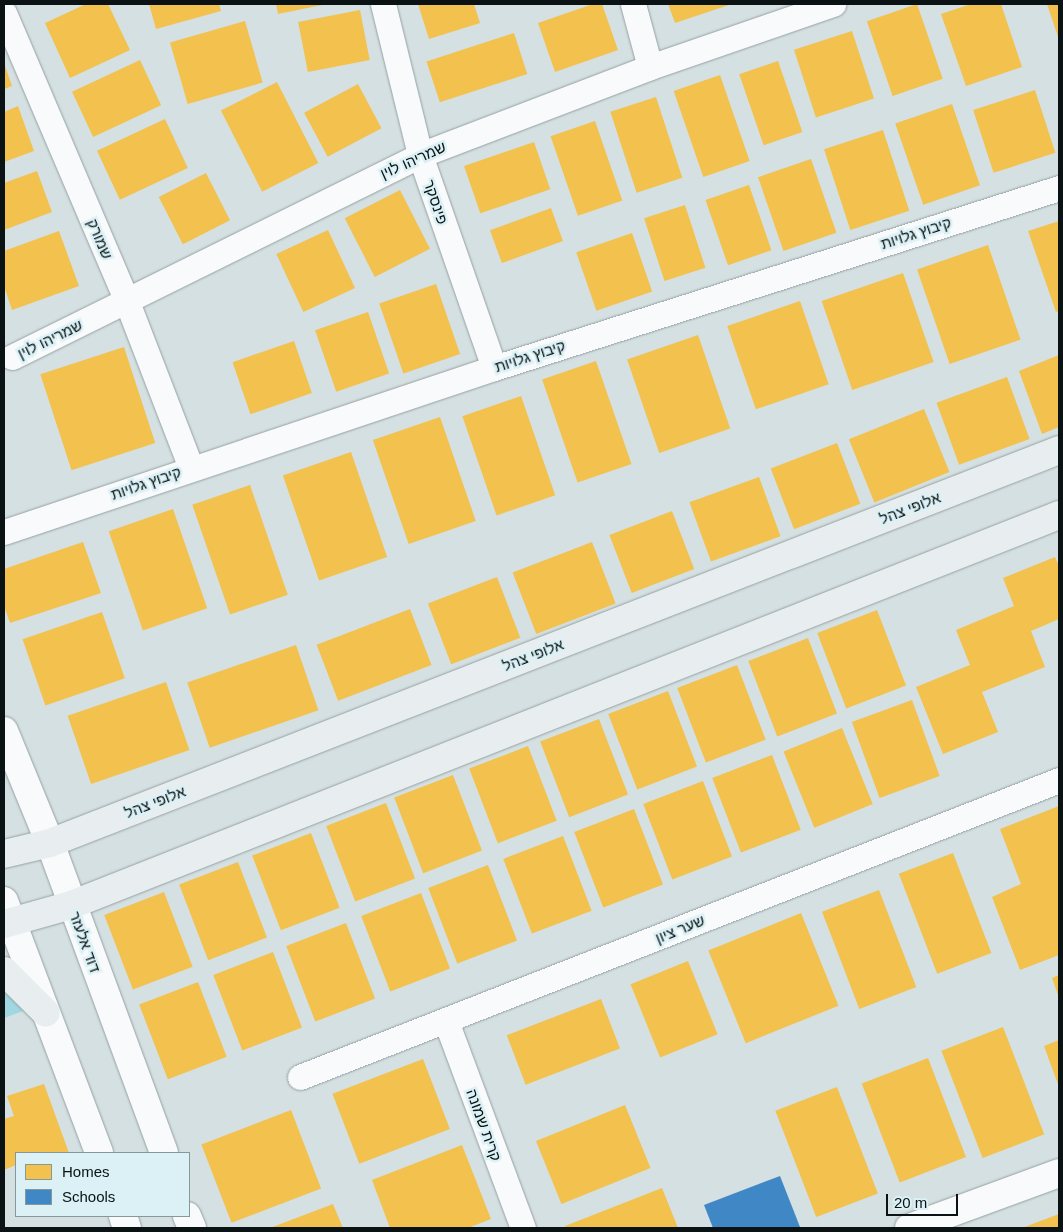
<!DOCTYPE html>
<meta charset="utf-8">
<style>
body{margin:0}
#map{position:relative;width:1063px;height:1232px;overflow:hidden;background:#d4e0e2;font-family:Helvetica,"Noto Sans Hebrew",sans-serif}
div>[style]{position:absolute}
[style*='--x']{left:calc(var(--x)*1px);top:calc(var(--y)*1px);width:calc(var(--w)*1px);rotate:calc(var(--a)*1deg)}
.green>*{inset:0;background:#a0d7e1}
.homes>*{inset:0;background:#f2c14e;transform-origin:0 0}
.schools>*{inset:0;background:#3f88c5}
.roads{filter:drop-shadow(0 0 1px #97a0a2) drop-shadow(0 0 1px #97a0a2)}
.minor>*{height:25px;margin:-12.5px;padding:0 12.5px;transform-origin:12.5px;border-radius:12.5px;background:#f9fafb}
.tertiary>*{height:28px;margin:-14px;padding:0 14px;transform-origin:14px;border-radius:14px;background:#f9fafb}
.secondary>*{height:28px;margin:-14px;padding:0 14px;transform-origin:14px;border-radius:14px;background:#e8eef0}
span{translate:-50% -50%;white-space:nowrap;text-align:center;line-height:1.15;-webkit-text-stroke:5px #dbf1f6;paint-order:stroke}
.street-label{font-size:15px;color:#0a1213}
.frame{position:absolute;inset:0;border:5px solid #0a1213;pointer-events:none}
.legend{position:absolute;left:15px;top:1152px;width:175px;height:65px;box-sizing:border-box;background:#dbf1f6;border:1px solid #87989b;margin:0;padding:6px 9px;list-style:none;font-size:15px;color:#0a1213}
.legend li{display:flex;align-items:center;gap:10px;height:25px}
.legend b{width:25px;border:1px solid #87989b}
.scale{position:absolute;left:886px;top:1194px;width:72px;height:22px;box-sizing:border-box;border:2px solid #0a1213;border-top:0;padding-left:6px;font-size:15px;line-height:18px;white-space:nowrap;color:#0a1213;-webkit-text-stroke:4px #dbf1f6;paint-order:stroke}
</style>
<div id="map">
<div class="green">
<i style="clip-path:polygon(4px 981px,34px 1007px,4px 1018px)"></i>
</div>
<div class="homes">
<i style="clip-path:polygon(86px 4px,108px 4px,130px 50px,70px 78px,45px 23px)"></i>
<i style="clip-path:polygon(149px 4px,219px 4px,221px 11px,156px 29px)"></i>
<i style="clip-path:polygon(276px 4px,322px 4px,322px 5px,278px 14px)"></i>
<i style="clip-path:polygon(418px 4px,474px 4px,480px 23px,429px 39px)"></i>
<i style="clip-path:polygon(593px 4px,602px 4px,618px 50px,555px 72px,538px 23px)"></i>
<i style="clip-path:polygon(668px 4px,732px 4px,675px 23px)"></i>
<i style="left:917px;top:4px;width:79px;height:53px;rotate:71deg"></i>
<i style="clip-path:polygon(971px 4px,1001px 4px,1022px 67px,966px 86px,941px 14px)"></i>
<i style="clip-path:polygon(1047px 4px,1059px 4px,1059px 40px)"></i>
<i style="left:360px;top:10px;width:51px;height:63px;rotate:79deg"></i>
<i style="left:245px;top:21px;width:64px;height:78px;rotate:74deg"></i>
<i style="left:852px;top:31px;width:71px;height:61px;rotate:72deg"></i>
<i style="left:514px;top:33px;width:43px;height:92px;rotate:72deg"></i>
<i style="left:140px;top:60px;width:50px;height:75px;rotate:65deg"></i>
<i style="left:778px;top:61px;width:75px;height:41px;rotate:71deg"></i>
<i style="clip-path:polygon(4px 63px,12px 86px,4px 89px)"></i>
<i style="left:720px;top:75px;width:91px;height:49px;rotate:71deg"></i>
<i style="left:277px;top:82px;width:91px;height:63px;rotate:63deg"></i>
<i style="left:358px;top:84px;width:50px;height:61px;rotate:62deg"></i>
<i style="left:1035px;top:90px;width:66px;height:65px;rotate:72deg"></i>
<i style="left:656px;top:97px;width:85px;height:48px;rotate:72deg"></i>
<i style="left:952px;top:104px;width:86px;height:60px;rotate:71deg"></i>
<i style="clip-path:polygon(18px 106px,34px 151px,4px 162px,4px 112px)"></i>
<i style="left:165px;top:119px;width:54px;height:75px;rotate:65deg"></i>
<i style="left:595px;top:121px;width:84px;height:47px;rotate:71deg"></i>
<i style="left:883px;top:130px;width:85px;height:62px;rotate:72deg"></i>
<i style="left:534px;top:142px;width:50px;height:74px;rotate:71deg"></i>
<i style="left:811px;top:159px;width:78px;height:56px;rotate:71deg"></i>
<i style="clip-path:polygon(37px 171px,52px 212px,4px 230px,4px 183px)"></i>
<i style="left:206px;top:173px;width:53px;height:53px;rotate:63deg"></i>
<i style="left:749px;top:185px;width:69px;height:46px;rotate:71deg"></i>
<i style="left:400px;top:190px;width:66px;height:62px;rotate:63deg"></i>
<i style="left:685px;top:205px;width:66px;height:43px;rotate:72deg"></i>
<i style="left:551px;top:208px;width:35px;height:65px;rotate:70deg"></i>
<i style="clip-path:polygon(1059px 221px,1059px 311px,1056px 312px,1028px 231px)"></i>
<i style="left:328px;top:230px;width:64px;height:57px;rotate:65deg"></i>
<i style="clip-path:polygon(59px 231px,79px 286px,12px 310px,4px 286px,4px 251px)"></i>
<i style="left:632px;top:233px;width:62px;height:59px;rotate:71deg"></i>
<i style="left:988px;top:245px;width:100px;height:75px;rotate:71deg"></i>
<i style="left:903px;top:273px;width:94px;height:86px;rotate:71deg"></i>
<i style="left:436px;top:284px;width:74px;height:60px;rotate:71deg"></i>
<i style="left:800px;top:301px;width:88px;height:77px;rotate:71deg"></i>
<i style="left:368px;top:312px;width:65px;height:56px;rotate:71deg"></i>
<i style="left:698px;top:335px;width:99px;height:75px;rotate:71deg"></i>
<i style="left:294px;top:341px;width:55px;height:65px;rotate:71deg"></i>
<i style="left:124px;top:347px;width:101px;height:88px;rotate:72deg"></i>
<i style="clip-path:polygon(1059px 355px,1059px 427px,1042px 434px,1019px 371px)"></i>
<i style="left:596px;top:361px;width:109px;height:57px;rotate:71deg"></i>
<i style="left:1007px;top:377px;width:66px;height:75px;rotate:70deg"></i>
<i style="left:521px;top:396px;width:105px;height:62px;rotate:71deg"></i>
<i style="left:924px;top:409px;width:68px;height:81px;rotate:68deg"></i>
<i style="left:440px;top:417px;width:110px;height:71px;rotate:71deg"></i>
<i style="left:837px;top:443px;width:65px;height:71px;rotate:69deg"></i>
<i style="left:351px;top:452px;width:111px;height:72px;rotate:71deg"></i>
<i style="left:759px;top:477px;width:63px;height:74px;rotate:70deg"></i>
<i style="left:250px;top:485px;width:116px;height:61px;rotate:71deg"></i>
<i style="left:173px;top:509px;width:105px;height:68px;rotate:71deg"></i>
<i style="left:672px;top:511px;width:62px;height:67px;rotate:69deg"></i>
<i style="clip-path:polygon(83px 542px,101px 593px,10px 623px,4px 606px,4px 569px)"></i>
<i style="left:592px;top:542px;width:66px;height:85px;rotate:69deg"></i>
<i style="clip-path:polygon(1055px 557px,1059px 566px,1059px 619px,1031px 631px,1045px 667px,982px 692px,998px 732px,943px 754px,916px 687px,970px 665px,956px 630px,1014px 606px,1003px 578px)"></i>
<i style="left:497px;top:577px;width:65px;height:74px;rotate:69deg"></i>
<i style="left:410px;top:609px;width:60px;height:100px;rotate:69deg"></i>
<i style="left:877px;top:610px;width:81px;height:64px;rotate:69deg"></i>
<i style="left:102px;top:612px;width:70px;height:84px;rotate:71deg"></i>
<i style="left:808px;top:638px;width:81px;height:64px;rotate:69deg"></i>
<i style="left:296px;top:645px;width:69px;height:115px;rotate:71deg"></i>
<i style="left:737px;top:665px;width:80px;height:64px;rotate:69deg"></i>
<i style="left:166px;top:682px;width:72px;height:104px;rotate:71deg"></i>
<i style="left:668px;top:691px;width:81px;height:64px;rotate:69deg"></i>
<i style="left:912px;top:700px;width:81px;height:64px;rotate:70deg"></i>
<i style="left:599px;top:719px;width:81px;height:63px;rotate:69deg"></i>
<i style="left:842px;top:728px;width:82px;height:63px;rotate:68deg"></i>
<i style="left:528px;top:746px;width:80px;height:63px;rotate:69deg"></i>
<i style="left:772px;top:755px;width:80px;height:64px;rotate:69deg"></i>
<i style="left:453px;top:775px;width:81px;height:63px;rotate:69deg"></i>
<i style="left:703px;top:781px;width:81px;height:64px;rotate:69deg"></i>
<i style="left:386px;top:803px;width:81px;height:64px;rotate:69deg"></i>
<i style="clip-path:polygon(1059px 806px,1059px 955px,1020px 970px,992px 897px,1021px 884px,1000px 829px)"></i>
<i style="left:634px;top:809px;width:81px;height:64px;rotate:69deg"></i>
<i style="left:311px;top:833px;width:80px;height:63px;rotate:69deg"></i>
<i style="left:563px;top:836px;width:80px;height:64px;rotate:69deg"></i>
<i style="left:953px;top:853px;width:107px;height:58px;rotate:69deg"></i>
<i style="left:238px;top:862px;width:81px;height:63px;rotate:69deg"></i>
<i style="left:488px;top:865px;width:81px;height:64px;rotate:69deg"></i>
<i style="left:879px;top:890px;width:104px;height:61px;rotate:69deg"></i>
<i style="left:164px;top:892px;width:80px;height:64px;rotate:69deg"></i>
<i style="left:421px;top:893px;width:81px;height:64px;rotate:69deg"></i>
<i style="left:801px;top:913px;width:100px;height:100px;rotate:68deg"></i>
<i style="left:346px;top:923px;width:81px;height:64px;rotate:69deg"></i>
<i style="left:273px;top:952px;width:81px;height:64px;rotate:69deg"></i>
<i style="left:688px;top:961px;width:79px;height:62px;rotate:68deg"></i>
<i style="clip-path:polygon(1059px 975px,1059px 998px,1052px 978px)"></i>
<i style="left:198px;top:982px;width:80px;height:63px;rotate:69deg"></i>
<i style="left:601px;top:999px;width:53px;height:101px;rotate:69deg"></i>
<i style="left:1003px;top:1027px;width:115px;height:66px;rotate:69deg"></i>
<i style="clip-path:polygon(1059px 1040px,1059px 1087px,1044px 1046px)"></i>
<i style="left:928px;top:1058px;width:106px;height:71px;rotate:69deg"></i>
<i style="left:423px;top:1059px;width:75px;height:97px;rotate:69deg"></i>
<i style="clip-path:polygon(44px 1084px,69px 1153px,16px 1153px,16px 1165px,4px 1170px,4px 1119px,14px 1116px,7px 1096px)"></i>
<i style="left:837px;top:1087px;width:114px;height:66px;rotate:69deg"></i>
<i style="left:625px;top:1105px;width:68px;height:96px;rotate:68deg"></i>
<i style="left:291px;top:1110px;width:84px;height:96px;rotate:69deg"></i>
<i style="clip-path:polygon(462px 1145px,491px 1219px,468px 1228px,390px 1228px,372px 1180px)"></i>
<i style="clip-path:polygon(662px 1188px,678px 1228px,566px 1228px,565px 1226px)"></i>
<i style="clip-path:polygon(333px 1204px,343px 1228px,270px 1228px)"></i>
<i style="clip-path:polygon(1059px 1214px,1059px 1228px,1022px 1228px)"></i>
</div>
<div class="schools">
<i style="clip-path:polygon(780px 1176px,800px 1227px,713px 1228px,704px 1205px)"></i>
</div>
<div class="roads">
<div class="minor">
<i style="--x:383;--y:4;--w:155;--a:76.2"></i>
<i style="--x:420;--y:155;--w:225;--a:70.8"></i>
<i style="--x:633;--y:4;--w:65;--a:74.9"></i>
<i style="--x:4;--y:13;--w:314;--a:66.9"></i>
<i style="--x:127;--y:302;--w:178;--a:68.9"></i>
<i style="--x:12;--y:357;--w:455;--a:-26.3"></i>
<i style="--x:420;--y:155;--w:246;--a:-20.9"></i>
<i style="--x:650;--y:67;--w:194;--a:-19"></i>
<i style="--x:4;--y:532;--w:517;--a:-18.51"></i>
<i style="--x:494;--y:368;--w:593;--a:-17.67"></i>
<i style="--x:446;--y:1021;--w:221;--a:69.6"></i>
<i style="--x:300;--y:1077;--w:815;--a:-21.37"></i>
</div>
<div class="tertiary">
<i style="--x:4;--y:731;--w:121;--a:67.7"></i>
<i style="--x:50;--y:843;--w:330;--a:69.8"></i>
<i style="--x:4;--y:901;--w:269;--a:69.3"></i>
<i style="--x:123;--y:1216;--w:13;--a:72"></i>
<i style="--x:187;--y:1216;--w:13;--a:67"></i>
<i style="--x:909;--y:1228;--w:160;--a:-20.1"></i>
</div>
<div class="secondary">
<i style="--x:4;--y:854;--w:47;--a:-13.4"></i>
<i style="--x:50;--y:843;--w:1083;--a:-21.28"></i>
<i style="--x:4;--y:924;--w:70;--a:-15.8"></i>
<i style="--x:71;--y:905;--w:1062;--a:-21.54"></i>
<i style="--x:4;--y:971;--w:59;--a:45"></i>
</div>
</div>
<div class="street-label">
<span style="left:413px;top:160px;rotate:-24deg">שמריהו לוין</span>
<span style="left:436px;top:202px;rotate:71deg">פינסקר</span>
<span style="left:916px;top:233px;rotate:-18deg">קיבוץ גלויות</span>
<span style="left:100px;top:239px;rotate:67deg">שמורק</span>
<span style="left:50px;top:339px;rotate:-26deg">שמריהו לוין</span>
<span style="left:530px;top:356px;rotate:-18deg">קיבוץ גלויות</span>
<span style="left:146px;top:483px;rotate:-19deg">קיבוץ גלויות</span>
<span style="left:910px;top:508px;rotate:-21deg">אלופי צהל</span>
<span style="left:533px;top:655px;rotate:-21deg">אלופי צהל</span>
<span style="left:155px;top:802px;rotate:-21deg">אלופי צהל</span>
<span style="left:680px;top:929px;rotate:-22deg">שער ציון</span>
<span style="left:85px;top:942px;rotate:70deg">דוד אלעזר</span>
<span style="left:484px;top:1125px;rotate:70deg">קרית שמונה</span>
</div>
<div class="frame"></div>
<ul class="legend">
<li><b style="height:14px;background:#f2c14e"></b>Homes</li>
<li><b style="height:14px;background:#3f88c5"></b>Schools</li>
</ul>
<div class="scale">20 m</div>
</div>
